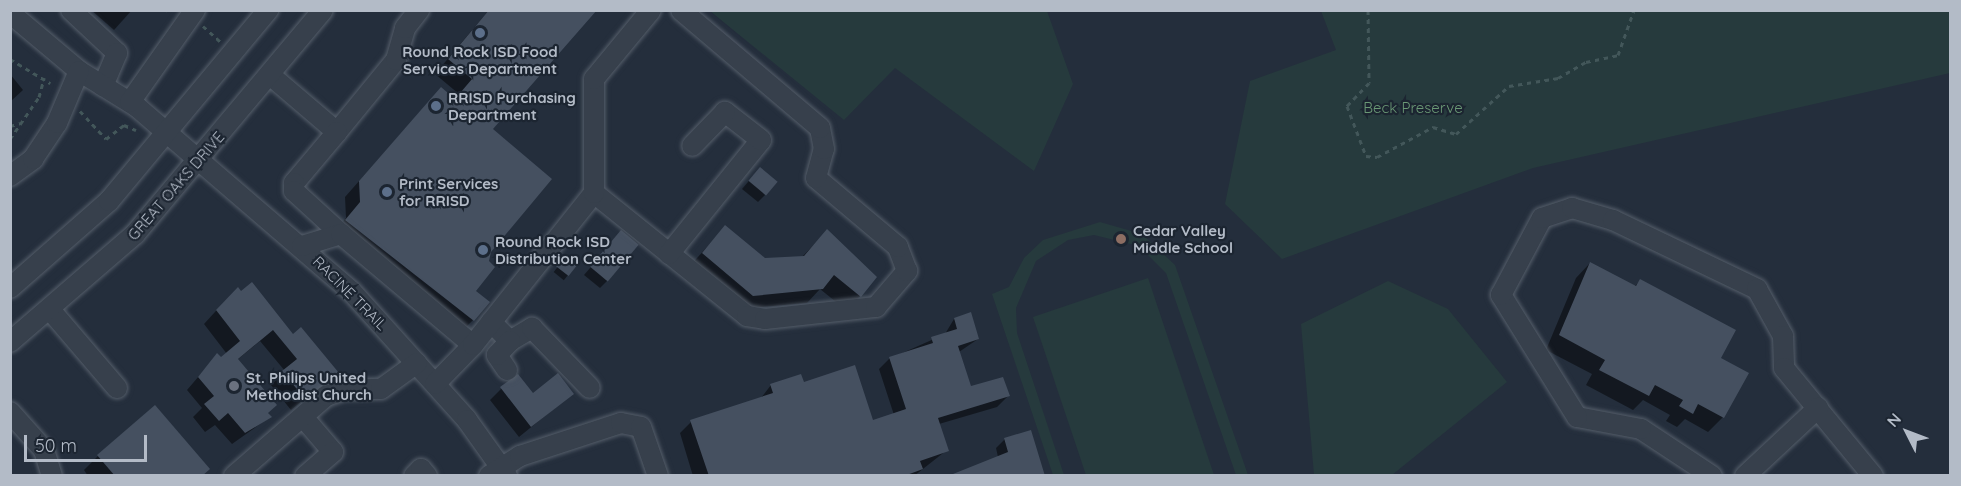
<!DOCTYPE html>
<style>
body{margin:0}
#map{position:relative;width:1961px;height:486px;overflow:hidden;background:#242e3c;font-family:Quicksand,sans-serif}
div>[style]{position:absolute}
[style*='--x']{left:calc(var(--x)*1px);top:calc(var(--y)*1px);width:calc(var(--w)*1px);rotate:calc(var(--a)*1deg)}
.green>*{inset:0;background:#263a3d}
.shadow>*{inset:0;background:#0007;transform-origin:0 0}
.building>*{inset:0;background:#455060;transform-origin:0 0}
.path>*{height:3px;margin-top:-1.5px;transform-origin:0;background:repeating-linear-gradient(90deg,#43575a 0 4.5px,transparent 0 9px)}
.roads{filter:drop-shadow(0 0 2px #555e6a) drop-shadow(0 0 2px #555e6a)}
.minor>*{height:20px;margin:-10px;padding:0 10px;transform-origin:10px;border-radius:10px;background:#37404c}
.dots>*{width:16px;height:16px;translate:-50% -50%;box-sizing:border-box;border:3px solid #1c2531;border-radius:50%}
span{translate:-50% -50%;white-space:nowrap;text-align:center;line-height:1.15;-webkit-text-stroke:4.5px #1c2531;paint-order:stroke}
.poi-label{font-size:15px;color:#b3bbc7;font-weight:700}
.left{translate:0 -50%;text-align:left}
.park-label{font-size:15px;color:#6a9875}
.street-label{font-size:15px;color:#b3bbc7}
.frame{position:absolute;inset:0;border:12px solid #b3bbc7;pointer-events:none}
.north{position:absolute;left:1877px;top:402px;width:60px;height:60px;-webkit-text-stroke:4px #1c2531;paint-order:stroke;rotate:312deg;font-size:16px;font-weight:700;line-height:24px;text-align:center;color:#b3bbc7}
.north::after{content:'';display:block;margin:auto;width:21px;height:27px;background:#b3bbc7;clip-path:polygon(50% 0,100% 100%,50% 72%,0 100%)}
.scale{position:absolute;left:24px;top:435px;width:123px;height:27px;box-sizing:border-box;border:3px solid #b3bbc7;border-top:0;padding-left:8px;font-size:18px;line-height:21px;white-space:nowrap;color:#b3bbc7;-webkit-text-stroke:4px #1c2531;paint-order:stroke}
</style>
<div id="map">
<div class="green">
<i style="clip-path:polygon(710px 11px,1047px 11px,1073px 84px,1034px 171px,895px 68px,844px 120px)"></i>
<i style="clip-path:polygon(1321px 11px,1950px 11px,1950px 73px,1533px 168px,1282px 259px,1225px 204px,1250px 81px,1336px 50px)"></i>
<i style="clip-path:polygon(1100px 222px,1142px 234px,1175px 265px,1248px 475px,1236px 475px,1166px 273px,1139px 246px,1094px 235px,1068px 240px,1036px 261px,1016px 308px,1017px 333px,1064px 475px,1053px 475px,992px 294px,1009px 287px,1024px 258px,1043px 240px)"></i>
<i style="clip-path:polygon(1148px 278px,1214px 475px,1086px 475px,1033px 317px)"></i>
<i style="clip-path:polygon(1388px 281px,1448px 309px,1507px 382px,1392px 475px,1314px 475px,1301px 324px)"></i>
</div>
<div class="shadow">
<i style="clip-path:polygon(91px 10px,132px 10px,114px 30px)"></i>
<i style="clip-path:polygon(489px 10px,490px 251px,474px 291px,473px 320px,459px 334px,332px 235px,346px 218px,345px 197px,427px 104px,454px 100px,459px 94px,435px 74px)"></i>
<i style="clip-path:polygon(10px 74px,23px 90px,10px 102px)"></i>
<i style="clip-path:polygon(753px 176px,765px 195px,758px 202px,742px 189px)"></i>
<i style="clip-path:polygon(725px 227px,765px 260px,802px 257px,827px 231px,860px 296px,846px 310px,820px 289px,807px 303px,738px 309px,688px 268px)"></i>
<i style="clip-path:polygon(614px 240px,607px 281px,600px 288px,584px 275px)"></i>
<i style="left:565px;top:258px;width:13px;height:18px;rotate:39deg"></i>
<i style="clip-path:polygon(1590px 263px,1634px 287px,1640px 281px,1719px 358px,1723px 417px,1708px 432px,1685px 419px,1677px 427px,1666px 421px,1670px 415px,1643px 400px,1633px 410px,1586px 385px,1592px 374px,1546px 350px,1576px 278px)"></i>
<i style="clip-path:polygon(225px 301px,293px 336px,337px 373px,291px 410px,271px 385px,285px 371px,260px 341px,237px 360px,270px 417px,232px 444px,215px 425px,205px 432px,193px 417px,202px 408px,187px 390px,217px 355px,221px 359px,227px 354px,204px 324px)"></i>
<i style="clip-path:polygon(954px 319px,978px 339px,959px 352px,970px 387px,1008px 396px,997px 407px,939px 424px,947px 450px,914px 476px,693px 476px,680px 433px,691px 422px,761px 398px,771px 385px,803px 384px,872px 422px,894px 415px,879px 369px,889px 359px,945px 334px)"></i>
<i style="clip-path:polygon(501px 389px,533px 395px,572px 394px,519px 437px,490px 400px)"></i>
<i style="clip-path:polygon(1005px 439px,1044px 476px,953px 476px,998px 457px,996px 448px)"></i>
<i style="clip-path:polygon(98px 456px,201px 476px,88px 476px,84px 470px)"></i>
</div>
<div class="building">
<i style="clip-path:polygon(489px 10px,597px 10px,493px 129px,552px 179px,491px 252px,489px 261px,495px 267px,476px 291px,490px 302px,474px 321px,345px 220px,360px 202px,359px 181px,441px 87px,455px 99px,472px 79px,448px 59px)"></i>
<i style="left:760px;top:167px;width:23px;height:18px;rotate:40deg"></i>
<i style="clip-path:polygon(725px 225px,765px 258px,804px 256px,827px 229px,877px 277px,861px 297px,834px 275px,823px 289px,753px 296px,702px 253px)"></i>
<i style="left:621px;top:230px;width:23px;height:48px;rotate:40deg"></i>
<i style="left:564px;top:256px;width:16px;height:13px;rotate:38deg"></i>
<i style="clip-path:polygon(1590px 262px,1636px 286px,1640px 279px,1736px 330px,1721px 358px,1749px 373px,1724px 418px,1698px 404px,1693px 414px,1679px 406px,1683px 400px,1655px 385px,1649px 396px,1599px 370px,1605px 360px,1559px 335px)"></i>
<i style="clip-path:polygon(252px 282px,293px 334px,301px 327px,339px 373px,305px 399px,282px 371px,297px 359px,273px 330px,238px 359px,277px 405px,268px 413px,272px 417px,245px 433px,228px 413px,219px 421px,204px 404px,214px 396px,198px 377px,217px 353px,221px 357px,240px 341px,216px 310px,238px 287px,241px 291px)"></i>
<i style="clip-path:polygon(971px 312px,979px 339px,958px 346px,971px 386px,1003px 377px,1010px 396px,938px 418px,949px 451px,920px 461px,923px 469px,904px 476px,709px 476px,690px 420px,773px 393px,770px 384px,801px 374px,804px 382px,855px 365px,873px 420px,906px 409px,889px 357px,933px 343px,931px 337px,957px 329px,954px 318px)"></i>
<i style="clip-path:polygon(558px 373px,574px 394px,531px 427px,500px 387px,518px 374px,533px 393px)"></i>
<i style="clip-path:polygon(155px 405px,210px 469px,202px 476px,115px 476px,97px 455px)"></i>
<i style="clip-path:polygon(1031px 430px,1045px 476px,948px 476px,1008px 452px,1004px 438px)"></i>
</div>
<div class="path">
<i style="--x:1368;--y:10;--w:73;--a:89.2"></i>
<i style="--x:1369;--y:83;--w:32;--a:134"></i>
<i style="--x:1347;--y:106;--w:53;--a:69.2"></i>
<i style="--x:1366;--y:156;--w:11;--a:5"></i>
<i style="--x:1377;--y:157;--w:64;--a:-28.2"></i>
<i style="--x:1433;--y:127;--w:24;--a:17"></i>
<i style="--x:1456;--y:134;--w:72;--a:-42.2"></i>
<i style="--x:1509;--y:86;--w:50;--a:-9.3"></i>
<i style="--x:1558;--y:78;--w:32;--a:-30"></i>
<i style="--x:1586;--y:62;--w:33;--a:-12"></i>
<i style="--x:1618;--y:55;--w:48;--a:-70.4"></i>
<i style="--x:165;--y:11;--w:1;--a:-45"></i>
<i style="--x:203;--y:26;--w:24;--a:42"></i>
<i style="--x:10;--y:59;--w:47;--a:31"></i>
<i style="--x:80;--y:111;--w:38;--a:47"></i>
<i style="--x:106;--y:139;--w:23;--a:-38"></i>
<i style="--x:124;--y:125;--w:13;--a:23"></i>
<i style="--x:10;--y:126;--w:11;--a:-15"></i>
<i style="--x:10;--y:139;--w:51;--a:-55.4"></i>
<i style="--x:39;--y:97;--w:20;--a:-75"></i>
</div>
<div class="roads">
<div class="minor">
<i style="--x:71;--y:10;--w:63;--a:43.1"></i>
<i style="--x:117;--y:53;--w:36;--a:113"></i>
<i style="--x:10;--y:13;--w:90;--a:40"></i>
<i style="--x:79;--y:71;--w:68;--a:31.8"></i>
<i style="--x:137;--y:107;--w:282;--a:40.7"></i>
<i style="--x:351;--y:291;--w:173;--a:48"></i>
<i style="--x:467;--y:420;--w:69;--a:54.5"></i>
<i style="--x:270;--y:75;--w:88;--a:40.4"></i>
<i style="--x:337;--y:132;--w:93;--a:-50.7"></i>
<i style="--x:396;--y:60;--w:33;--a:-74"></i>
<i style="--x:405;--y:28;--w:23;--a:-52"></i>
<i style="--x:130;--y:102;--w:113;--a:-54.8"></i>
<i style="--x:337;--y:132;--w:67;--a:130.1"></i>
<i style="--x:294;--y:183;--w:8;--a:90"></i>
<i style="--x:294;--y:191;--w:64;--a:42.5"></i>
<i style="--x:10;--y:176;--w:29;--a:-36"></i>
<i style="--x:33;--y:159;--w:43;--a:-56.3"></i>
<i style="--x:57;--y:123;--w:56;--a:-67.1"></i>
<i style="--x:594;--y:193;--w:196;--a:38.8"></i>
<i style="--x:747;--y:316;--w:18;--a:9"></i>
<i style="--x:765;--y:319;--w:112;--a:-6.2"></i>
<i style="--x:876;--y:307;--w:48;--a:-49.3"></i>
<i style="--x:907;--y:271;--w:26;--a:-111"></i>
<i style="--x:898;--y:247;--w:107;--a:-139.9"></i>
<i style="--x:816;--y:178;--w:30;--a:-75"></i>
<i style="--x:824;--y:149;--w:21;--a:-101"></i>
<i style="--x:820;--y:128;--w:182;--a:-139.7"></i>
<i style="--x:302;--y:246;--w:41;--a:-17.1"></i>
<i style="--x:341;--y:234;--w:172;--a:40.1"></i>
<i style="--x:473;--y:345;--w:54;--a:134.3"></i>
<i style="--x:669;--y:254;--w:146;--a:-51.1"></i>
<i style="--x:761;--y:140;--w:46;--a:-142.1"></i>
<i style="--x:725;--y:112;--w:47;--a:134.1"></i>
<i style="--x:10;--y:288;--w:132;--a:-41.3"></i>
<i style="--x:109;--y:201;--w:249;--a:-50.2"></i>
<i style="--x:52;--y:312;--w:100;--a:49.5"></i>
<i style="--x:491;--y:322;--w:27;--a:45"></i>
<i style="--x:510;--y:341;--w:26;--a:-31"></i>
<i style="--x:532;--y:328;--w:83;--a:46"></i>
<i style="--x:10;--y:342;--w:165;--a:-40.8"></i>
<i style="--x:135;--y:234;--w:292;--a:-50"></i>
<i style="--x:473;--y:345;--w:194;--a:-51.5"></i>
<i style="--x:594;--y:193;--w:114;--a:-90"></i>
<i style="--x:594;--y:79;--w:89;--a:-50.4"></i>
<i style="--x:507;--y:370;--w:18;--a:-124"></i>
<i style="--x:497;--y:355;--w:19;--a:-47"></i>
<i style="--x:10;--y:412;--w:51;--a:48.2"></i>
<i style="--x:44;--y:450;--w:27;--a:73"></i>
<i style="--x:303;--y:417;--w:46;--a:49.4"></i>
<i style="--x:333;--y:452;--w:37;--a:139"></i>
<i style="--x:234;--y:476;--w:122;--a:-41"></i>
<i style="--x:326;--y:396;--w:18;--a:-19"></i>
<i style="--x:343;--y:390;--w:38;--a:-2"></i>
<i style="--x:381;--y:389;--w:44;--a:-35.8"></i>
<i style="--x:414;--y:476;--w:10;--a:-45"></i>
<i style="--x:421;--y:469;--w:9;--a:49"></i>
<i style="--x:489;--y:476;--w:37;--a:-33"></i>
<i style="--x:520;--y:456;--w:106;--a:-18.1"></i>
<i style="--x:621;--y:423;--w:20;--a:11"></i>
<i style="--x:641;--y:427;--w:52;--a:70.9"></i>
<i style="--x:1712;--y:476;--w:85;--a:-146.5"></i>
<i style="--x:1641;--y:429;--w:65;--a:-169.4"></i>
<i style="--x:1577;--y:417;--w:144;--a:-121.9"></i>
<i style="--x:1501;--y:295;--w:87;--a:-62"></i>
<i style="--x:1542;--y:218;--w:32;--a:-18"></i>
<i style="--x:1572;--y:208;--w:43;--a:16.3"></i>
<i style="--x:1613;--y:220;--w:160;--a:25.6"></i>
<i style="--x:1757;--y:289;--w:54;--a:61"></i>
<i style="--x:1783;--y:336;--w:32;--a:88"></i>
<i style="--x:1784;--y:368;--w:140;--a:50.5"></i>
<i style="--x:1745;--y:476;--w:100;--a:-43"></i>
</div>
</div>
<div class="dots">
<i style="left:480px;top:33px;background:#5c6f8a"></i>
<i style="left:436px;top:106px;background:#5c6f8a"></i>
<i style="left:387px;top:192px;background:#5c6f8a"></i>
<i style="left:1121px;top:239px;background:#8d6e63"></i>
<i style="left:483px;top:250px;background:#5c6f8a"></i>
<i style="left:234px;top:386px;background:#6b7280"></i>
</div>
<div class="poi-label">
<span style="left:480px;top:60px">Round Rock ISD Food<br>Services Department</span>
<span class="left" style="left:448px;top:106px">RRISD Purchasing<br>Department</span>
<span class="left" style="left:399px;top:192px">Print Services<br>for RRISD</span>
<span class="left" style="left:1133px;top:239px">Cedar Valley<br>Middle School</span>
<span class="left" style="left:495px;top:250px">Round Rock ISD<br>Distribution Center</span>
<span class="left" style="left:246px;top:386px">St. Philips United<br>Methodist Church</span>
</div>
<div class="park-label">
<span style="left:1413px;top:108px">Beck Preserve</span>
</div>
<div class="street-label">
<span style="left:176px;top:186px;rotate:-49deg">GREAT OAKS DRIVE</span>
<span style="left:350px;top:293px;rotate:45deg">RACINE TRAIL</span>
</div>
<div class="frame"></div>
<div class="north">N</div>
<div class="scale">50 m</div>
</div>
